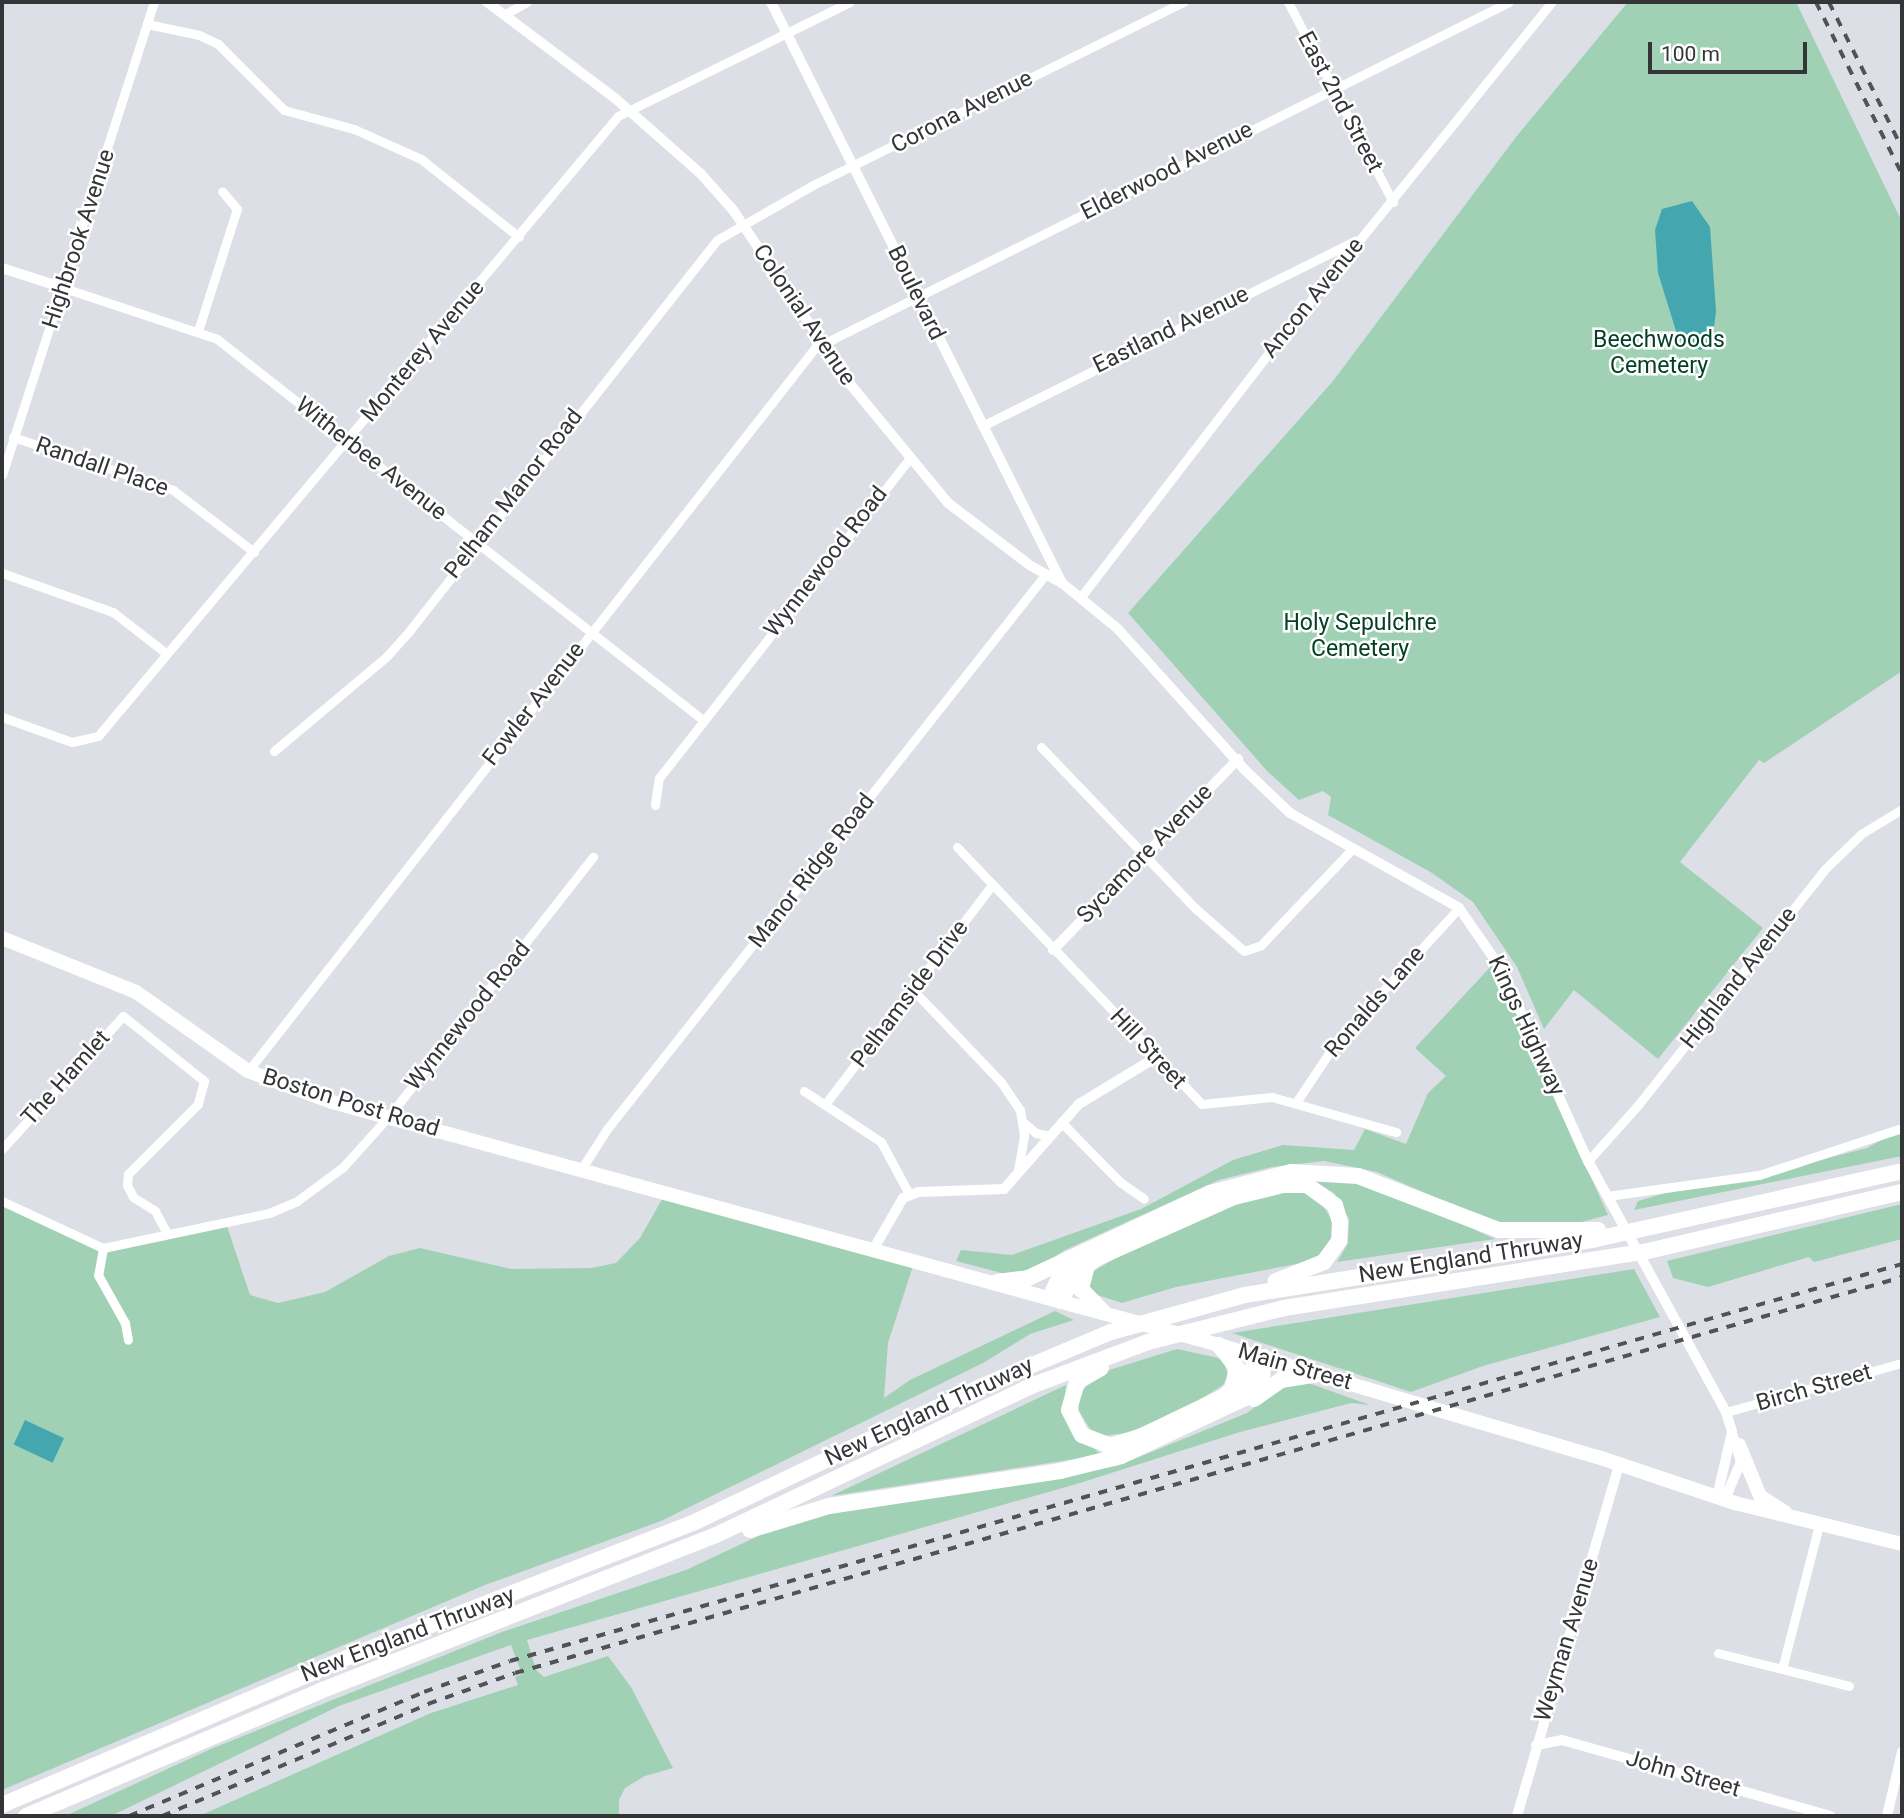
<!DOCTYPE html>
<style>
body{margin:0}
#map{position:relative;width:1904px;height:1818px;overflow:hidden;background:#dddfe6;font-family:Roboto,sans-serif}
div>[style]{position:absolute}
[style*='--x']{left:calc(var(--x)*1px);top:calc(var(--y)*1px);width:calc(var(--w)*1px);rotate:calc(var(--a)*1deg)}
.green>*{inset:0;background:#a1d1b5}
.water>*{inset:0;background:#44a7b0;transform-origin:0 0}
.minor>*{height:9px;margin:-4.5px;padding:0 4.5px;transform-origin:4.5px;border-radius:4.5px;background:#fff}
.tertiary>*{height:10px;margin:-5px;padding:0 5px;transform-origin:5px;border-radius:5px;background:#fff}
.primary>*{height:14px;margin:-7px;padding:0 7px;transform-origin:7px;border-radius:7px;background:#fff}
.motorway>*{height:16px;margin:-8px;padding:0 8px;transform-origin:8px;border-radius:8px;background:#fff}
.rail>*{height:3.5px;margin-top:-1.75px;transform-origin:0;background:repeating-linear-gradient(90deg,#525356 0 9px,transparent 0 18px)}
span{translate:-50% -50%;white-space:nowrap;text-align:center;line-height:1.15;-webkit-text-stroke:5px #fff;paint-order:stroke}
.street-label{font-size:23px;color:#343537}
.park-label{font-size:23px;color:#044027}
.frame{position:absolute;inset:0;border:4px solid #343537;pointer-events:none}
.scale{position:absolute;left:1648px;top:42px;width:159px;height:32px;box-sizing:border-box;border:4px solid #343537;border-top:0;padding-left:9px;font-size:21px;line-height:24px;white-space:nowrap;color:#343537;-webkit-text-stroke:5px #fff;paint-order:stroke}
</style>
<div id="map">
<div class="green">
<i style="clip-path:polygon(1628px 2px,1796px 2px,1902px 222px,1902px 671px,1764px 763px,1759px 760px,1680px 862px,1763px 928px,1658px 1059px,1574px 990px,1544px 1029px,1517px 967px,1473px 902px,1432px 873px,1328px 815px,1331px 797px,1323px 791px,1299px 800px,1268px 772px,1128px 613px,1333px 381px,1516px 137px)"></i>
<i style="clip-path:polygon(1494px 963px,1608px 1215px,1555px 1229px,1496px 1224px,1377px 1172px,1324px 1161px,1272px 1167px,1219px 1180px,1065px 1250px,1029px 1274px,1013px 1276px,956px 1261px,961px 1250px,1012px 1255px,1141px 1209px,1233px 1160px,1283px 1145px,1354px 1150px,1365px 1129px,1406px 1144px,1428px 1093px,1446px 1076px,1415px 1048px)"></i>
<i style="clip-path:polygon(1902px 1128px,1902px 1156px,1634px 1210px,1638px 1201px,1666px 1193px,1746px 1179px,1867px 1148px)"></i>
<i style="clip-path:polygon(1308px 1177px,1376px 1184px,1495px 1239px,1337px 1262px,1348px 1243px,1349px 1219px,1334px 1193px)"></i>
<i style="clip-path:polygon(1300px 1189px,1321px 1203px,1333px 1221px,1332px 1240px,1320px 1255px,1307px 1262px,1176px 1287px,1122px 1303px,1091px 1293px,1087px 1275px,1138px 1245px,1225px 1205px)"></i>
<i style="clip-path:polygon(665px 1194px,913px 1266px,888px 1343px,884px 1398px,910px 1380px,1055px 1311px,1074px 1320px,1030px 1334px,983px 1363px,661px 1521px,485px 1585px,2px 1790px,2px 1203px,105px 1249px,227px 1226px,250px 1295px,278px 1303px,325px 1292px,389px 1256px,420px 1248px,511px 1269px,591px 1268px,616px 1263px,640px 1238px)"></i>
<i style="clip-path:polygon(1902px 1204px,1902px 1239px,1814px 1262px,1809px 1257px,1708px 1287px,1673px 1278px,1667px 1261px)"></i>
<i style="clip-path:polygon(1634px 1269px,1660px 1317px,1483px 1366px,1411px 1392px,1232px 1333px)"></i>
<i style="clip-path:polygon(1177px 1349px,1223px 1359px,1228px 1376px,1223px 1385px,1185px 1409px,1127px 1433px,1101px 1436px,1090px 1429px,1079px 1411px,1078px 1397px,1090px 1381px,1109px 1370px)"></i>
<i style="clip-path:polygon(1303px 1381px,1370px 1405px,1351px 1403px,1240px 1432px,1080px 1483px,527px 1640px,536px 1670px,544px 1677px,608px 1656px,631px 1687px,673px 1768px,645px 1776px,625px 1788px,619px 1800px,619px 1816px,199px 1816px,431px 1713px,518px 1685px,515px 1677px,522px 1674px,511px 1645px,339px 1706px,111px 1816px,65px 1816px,213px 1748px,502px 1632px,686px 1570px,777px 1527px,820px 1515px,1117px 1466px,1247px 1413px,1286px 1383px)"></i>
<i style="clip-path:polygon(1066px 1385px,1063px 1413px,1070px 1429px,1102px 1455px,831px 1496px)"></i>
</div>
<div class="water">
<i style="clip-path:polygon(1692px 201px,1710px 227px,1716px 311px,1713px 336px,1701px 350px,1682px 342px,1676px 331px,1658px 273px,1655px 230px,1662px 209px)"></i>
<i style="left:25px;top:1420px;width:43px;height:27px;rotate:25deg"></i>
</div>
<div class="minor">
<i style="--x:1288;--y:2;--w:226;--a:62.3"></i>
<i style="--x:507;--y:13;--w:23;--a:-29"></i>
<i style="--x:147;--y:24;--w:53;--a:11.9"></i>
<i style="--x:199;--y:35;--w:21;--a:25"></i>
<i style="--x:218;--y:44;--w:93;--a:45"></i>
<i style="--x:284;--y:110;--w:73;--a:15.2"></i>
<i style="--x:354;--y:129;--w:73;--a:24.1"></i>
<i style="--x:421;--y:159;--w:125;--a:38.5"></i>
<i style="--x:64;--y:288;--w:161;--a:18.4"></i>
<i style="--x:217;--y:339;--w:618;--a:38.09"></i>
<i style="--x:198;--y:331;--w:128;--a:-72.3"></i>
<i style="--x:237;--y:209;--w:23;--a:-130"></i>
<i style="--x:982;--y:426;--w:418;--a:-26.4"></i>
<i style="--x:13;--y:437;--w:169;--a:18.3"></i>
<i style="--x:173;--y:490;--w:102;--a:37.4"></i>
<i style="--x:2;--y:475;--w:497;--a:-72.2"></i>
<i style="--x:2;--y:573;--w:118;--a:19.4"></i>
<i style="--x:113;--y:612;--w:68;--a:37.9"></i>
<i style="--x:1080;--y:598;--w:312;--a:-52.4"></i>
<i style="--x:1270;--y:351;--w:449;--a:-51.1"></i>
<i style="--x:2;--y:717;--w:74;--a:19.7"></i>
<i style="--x:72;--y:742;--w:27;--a:-13"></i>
<i style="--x:98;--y:736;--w:809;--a:-50.01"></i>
<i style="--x:618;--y:116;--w:258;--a:-26.2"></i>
<i style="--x:1041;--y:747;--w:223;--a:46.3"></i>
<i style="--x:1195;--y:908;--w:65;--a:41.3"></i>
<i style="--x:1244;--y:951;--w:18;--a:-19"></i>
<i style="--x:1261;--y:945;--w:134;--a:-46.5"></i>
<i style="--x:274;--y:751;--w:146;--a:-40"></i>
<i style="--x:386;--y:657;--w:36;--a:-48"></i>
<i style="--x:410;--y:630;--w:496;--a:-51.8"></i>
<i style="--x:717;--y:240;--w:111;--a:-29.8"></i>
<i style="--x:813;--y:185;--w:414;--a:-26.3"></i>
<i style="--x:655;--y:805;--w:27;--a:-82"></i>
<i style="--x:659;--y:778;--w:405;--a:-51.9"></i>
<i style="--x:957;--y:847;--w:355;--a:46.4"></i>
<i style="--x:1202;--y:1104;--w:70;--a:-5.7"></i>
<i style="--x:1272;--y:1097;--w:129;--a:15.8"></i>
<i style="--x:914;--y:991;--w:126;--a:46.3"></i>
<i style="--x:1001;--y:1082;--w:34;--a:56"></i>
<i style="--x:1020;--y:1110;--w:26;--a:81"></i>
<i style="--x:1024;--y:1136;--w:36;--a:100"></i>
<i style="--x:248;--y:1071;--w:919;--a:-51.9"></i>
<i style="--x:815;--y:348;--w:775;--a:-26.5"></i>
<i style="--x:804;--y:1091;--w:92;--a:33.5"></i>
<i style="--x:881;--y:1142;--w:59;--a:61.7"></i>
<i style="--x:1297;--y:1101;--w:72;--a:-56.3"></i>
<i style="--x:1337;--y:1041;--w:180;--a:-47.5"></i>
<i style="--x:826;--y:1103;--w:274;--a:-52.7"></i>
<i style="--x:1061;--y:1122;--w:84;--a:45.5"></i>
<i style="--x:1120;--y:1182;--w:29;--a:35"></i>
<i style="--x:1024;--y:1123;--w:16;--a:40"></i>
<i style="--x:1036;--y:1133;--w:14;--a:12"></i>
<i style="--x:2;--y:1149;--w:180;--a:-47.7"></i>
<i style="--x:123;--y:1016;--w:104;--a:38.7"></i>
<i style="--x:204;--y:1081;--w:24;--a:105"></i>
<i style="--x:198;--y:1104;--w:99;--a:135"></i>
<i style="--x:128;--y:1174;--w:11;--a:95"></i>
<i style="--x:127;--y:1185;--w:13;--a:63"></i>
<i style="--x:133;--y:1197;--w:26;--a:32"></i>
<i style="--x:155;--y:1211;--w:26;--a:62"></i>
<i style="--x:1588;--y:1161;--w:75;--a:-48.2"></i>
<i style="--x:1638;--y:1105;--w:300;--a:-51.6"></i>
<i style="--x:1824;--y:870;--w:52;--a:-44.2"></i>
<i style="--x:1861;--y:834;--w:48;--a:-31.4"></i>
<i style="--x:585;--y:1170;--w:5;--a:-101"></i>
<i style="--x:584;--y:1165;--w:43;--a:-57.4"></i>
<i style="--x:607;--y:1129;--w:706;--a:-51.67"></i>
<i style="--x:1607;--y:1196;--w:153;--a:-7.9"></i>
<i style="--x:1759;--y:1175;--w:151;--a:-18.2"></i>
<i style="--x:2;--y:1201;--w:111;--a:25"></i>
<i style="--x:103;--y:1248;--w:170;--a:-11.9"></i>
<i style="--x:269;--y:1213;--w:30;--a:-23"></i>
<i style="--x:297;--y:1201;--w:57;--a:-36.5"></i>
<i style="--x:343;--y:1167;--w:69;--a:-48"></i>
<i style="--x:389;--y:1116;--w:330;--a:-51.8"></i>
<i style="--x:103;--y:1248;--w:27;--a:100"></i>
<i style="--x:98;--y:1275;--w:55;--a:60.6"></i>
<i style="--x:125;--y:1323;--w:17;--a:80"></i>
<i style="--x:1726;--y:1412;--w:183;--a:-15.6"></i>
<i style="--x:1718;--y:1653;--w:135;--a:14.1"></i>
<i style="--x:1782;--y:1669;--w:149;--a:-75.6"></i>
</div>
<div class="tertiary">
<i style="--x:487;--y:2;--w:161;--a:36.9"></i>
<i style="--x:616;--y:99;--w:113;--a:41.4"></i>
<i style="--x:701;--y:174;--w:48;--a:48.4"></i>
<i style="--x:733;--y:210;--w:210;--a:56.1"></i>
<i style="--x:850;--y:384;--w:154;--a:50.5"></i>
<i style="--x:948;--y:503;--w:104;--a:37.2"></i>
<i style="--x:1031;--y:566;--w:35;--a:29"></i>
<i style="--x:1062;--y:583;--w:72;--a:39.4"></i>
<i style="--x:1118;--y:629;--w:191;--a:48"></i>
<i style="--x:1246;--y:771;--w:61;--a:43.7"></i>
<i style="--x:1290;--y:813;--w:194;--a:29.3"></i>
<i style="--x:1459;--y:908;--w:75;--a:55.3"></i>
<i style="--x:1502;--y:970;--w:209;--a:65.8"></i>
<i style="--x:1588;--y:1161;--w:286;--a:61.2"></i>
<i style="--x:1726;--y:1412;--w:21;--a:73"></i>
<i style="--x:1732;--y:1432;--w:67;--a:103"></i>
<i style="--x:1717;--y:1497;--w:12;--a:-24"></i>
<i style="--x:1728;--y:1492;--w:33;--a:-67"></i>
<i style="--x:1741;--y:1462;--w:31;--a:-107"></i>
<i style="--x:771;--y:2;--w:650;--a:63.4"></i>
<i style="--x:2;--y:268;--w:65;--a:17.9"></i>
<i style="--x:1053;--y:950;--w:266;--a:-45.9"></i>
<i style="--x:873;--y:1250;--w:60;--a:-60"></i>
<i style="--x:903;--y:1198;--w:17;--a:-21"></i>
<i style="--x:919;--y:1192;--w:85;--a:-2"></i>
<i style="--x:1004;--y:1189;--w:113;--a:-48.6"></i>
<i style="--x:1079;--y:1104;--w:89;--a:-31.2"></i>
<i style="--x:1536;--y:1745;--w:26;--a:-11"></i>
<i style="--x:1562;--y:1740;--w:279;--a:15.8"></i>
<i style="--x:1517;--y:1816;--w:366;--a:-73.8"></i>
<i style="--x:1887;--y:1816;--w:66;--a:-76.8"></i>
</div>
<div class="primary">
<i style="--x:2;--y:938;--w:144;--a:21.9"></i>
<i style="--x:136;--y:992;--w:137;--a:35.2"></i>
<i style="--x:248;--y:1071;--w:90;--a:20.3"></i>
<i style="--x:332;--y:1102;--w:920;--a:15.32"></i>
<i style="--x:1219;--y:1345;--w:395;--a:16.5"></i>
<i style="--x:1598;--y:1457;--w:145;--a:18.6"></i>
<i style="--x:1735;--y:1503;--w:172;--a:13.8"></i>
<i style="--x:1739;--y:1445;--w:55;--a:67.6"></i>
<i style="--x:1760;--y:1496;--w:30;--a:33"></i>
</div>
<div class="motorway">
<i style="--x:1087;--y:1266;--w:24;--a:105"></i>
<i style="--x:1081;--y:1289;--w:32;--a:46"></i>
<i style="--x:997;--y:1282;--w:31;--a:-7"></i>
<i style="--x:1028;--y:1278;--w:201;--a:-25"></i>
<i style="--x:1210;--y:1193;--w:84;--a:-14.5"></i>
<i style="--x:1291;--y:1172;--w:67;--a:3.4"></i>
<i style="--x:1358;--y:1176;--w:151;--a:21"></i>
<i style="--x:1499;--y:1230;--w:99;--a:0"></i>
<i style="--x:1050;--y:1297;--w:41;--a:-64.1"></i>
<i style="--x:1061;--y:1301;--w:30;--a:-63"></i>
<i style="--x:1075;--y:1274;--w:27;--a:-36"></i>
<i style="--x:1097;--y:1258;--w:150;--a:-24"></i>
<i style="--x:1234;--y:1197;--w:50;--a:-13.8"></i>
<i style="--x:1283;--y:1185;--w:24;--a:0"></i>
<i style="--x:1307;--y:1185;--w:34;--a:36"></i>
<i style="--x:1335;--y:1205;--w:18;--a:74"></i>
<i style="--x:1340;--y:1222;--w:19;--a:93"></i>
<i style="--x:1339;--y:1241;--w:26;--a:126"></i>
<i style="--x:1324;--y:1262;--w:52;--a:158.4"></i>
<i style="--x:1219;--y:1345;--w:29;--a:52"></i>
<i style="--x:1237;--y:1368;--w:23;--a:103"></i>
<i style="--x:1101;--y:1368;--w:28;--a:150"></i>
<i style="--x:1077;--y:1382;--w:29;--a:106"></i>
<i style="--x:1069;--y:1410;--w:28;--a:63"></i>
<i style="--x:1082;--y:1435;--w:30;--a:21"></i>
<i style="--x:1110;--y:1446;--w:31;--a:-17"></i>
<i style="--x:1140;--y:1437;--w:94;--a:-25.8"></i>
<i style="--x:1225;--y:1396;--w:55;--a:-45"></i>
<i style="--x:1254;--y:1399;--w:33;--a:-35"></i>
<i style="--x:1281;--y:1380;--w:39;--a:-9"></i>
<i style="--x:750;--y:1530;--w:83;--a:-16.9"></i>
<i style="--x:829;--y:1506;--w:234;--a:-8.6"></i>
<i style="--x:1060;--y:1471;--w:63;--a:-13.8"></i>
<i style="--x:1121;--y:1456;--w:137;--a:-25.1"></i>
<i style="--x:1245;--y:1398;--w:25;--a:-48"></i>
<i style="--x:1262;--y:1379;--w:22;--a:-85"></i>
<i style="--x:2;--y:1805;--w:383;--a:-23.1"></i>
<i style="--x:354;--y:1655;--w:368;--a:-21.3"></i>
<i style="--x:697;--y:1521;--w:313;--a:-25.3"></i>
<i style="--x:980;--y:1387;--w:142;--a:-22.8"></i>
<i style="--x:1111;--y:1332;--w:139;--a:-15.4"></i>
<i style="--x:1245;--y:1295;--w:351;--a:-9"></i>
<i style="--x:1592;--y:1240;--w:318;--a:-12.5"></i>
<i style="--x:26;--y:1816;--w:319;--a:-23"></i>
<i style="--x:320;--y:1691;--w:426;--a:-21.5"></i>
<i style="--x:716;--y:1535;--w:348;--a:-25.3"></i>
<i style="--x:1031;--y:1386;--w:125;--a:-20.6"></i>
<i style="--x:1148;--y:1342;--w:140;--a:-14"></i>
<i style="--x:1284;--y:1308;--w:368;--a:-8.9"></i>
<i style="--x:1648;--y:1251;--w:261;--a:-13.1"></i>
</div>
<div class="rail">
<i style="--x:1816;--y:2;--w:192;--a:63.4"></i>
<i style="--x:1829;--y:2;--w:163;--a:63.4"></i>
<i style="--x:129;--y:1816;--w:320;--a:-22.8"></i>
<i style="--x:424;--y:1692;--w:91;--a:-19.8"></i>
<i style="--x:510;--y:1661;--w:1448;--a:-15.92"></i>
<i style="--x:162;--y:1816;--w:289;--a:-22.8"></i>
<i style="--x:428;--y:1704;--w:92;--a:-19.6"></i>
<i style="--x:515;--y:1673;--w:1442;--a:-15.93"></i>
</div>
<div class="street-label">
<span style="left:1340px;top:102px;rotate:62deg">East 2nd Street</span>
<span style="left:962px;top:112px;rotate:-27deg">Corona Avenue</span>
<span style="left:1167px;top:171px;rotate:-27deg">Elderwood Avenue</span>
<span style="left:79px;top:239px;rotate:-72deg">Highbrook Avenue</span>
<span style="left:916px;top:293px;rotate:64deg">Boulevard</span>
<span style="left:1313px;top:298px;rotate:-51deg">Ancon Avenue</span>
<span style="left:804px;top:315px;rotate:56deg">Colonial Avenue</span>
<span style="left:1171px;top:330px;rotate:-26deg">Eastland Avenue</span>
<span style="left:423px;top:351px;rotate:-50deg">Monterey Avenue</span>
<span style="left:371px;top:459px;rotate:38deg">Witherbee Avenue</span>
<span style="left:102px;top:467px;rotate:19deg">Randall Place</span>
<span style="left:514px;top:494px;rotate:-52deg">Pelham Manor Road</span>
<span style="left:826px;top:562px;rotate:-52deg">Wynnewood Road</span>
<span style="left:534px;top:704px;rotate:-52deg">Fowler Avenue</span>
<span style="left:1145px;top:854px;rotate:-46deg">Sycamore Avenue</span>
<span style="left:812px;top:871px;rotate:-52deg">Manor Ridge Road</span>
<span style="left:1739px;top:978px;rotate:-52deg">Highland Avenue</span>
<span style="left:910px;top:994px;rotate:-53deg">Pelhamside Drive</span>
<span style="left:1375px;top:1002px;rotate:-49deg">Ronalds Lane</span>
<span style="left:468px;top:1016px;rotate:-51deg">Wynnewood Road</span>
<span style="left:1526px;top:1026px;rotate:65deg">Kings Highway</span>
<span style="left:1148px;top:1049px;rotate:47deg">Hill Street</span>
<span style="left:66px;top:1078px;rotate:-48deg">The Hamlet</span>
<span style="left:351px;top:1103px;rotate:17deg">Boston Post Road</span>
<span style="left:1471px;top:1258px;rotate:-9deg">New England Thruway</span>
<span style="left:1295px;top:1367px;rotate:16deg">Main Street</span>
<span style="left:1814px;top:1388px;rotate:-16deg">Birch Street</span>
<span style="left:929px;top:1412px;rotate:-25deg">New England Thruway</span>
<span style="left:408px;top:1635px;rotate:-21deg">New England Thruway</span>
<span style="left:1567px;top:1640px;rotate:-73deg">Weyman Avenue</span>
<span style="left:1683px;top:1774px;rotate:16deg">John Street</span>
</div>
<div class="park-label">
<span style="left:1659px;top:353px">Beechwoods<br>Cemetery</span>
<span style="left:1360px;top:636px">Holy Sepulchre<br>Cemetery</span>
</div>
<div class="frame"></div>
<div class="scale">100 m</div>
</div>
